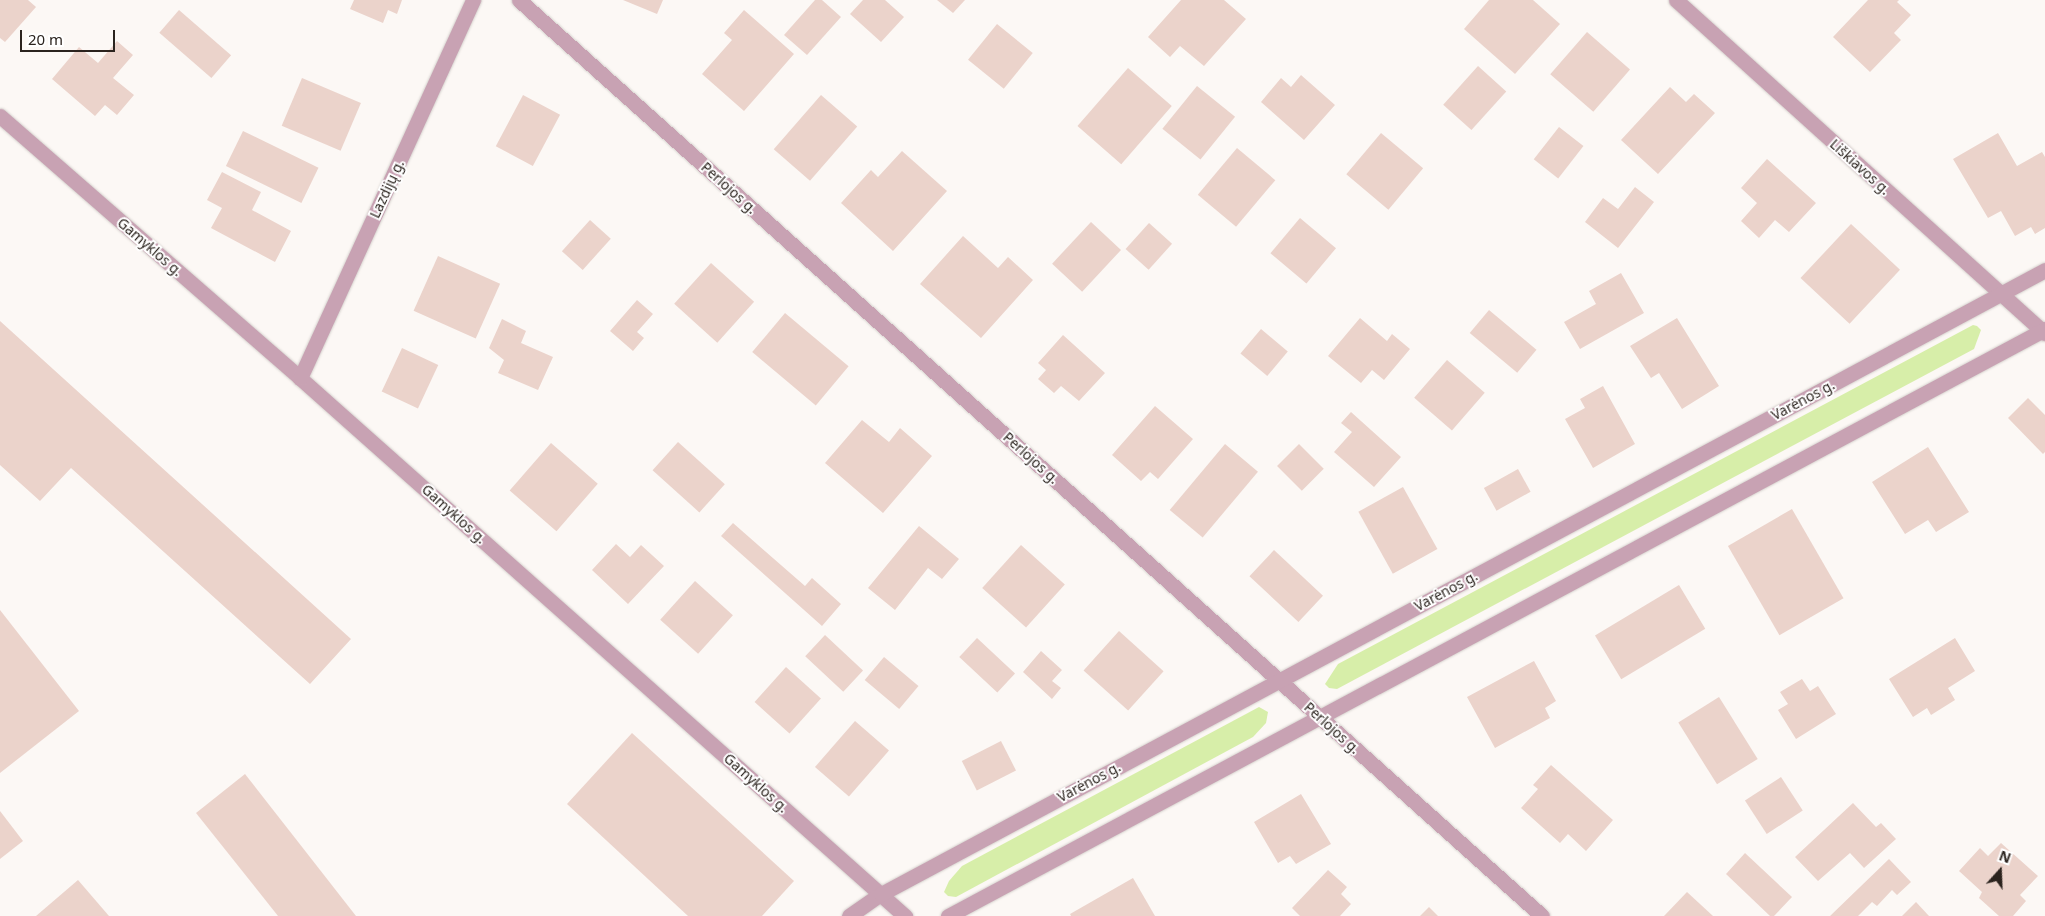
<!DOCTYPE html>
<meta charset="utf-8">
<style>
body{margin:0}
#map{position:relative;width:2045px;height:916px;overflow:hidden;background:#fcf8f5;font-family:"Noto Sans",sans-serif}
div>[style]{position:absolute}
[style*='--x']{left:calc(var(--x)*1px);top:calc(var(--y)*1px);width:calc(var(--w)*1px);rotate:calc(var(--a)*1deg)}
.green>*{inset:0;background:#d7eea9}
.building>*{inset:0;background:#ebd3cb;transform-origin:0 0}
.roads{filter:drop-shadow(0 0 1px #d6d2ce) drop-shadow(0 0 1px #d6d2ce)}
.minor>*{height:15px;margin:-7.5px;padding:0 7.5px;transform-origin:7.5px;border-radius:7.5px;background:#c8a2b3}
span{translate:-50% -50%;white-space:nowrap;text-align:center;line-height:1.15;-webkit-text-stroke:4px #fff;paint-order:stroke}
.street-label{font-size:14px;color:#2b231e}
.north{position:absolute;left:1975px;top:846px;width:50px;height:50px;-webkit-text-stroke:4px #fff;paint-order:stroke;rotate:20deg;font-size:14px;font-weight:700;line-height:20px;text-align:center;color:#2b231e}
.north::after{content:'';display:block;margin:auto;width:18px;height:22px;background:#2b231e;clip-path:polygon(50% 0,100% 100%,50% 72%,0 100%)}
.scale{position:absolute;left:20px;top:30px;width:95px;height:22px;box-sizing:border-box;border:2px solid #2b231e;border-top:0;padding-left:6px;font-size:15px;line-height:18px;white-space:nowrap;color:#2b231e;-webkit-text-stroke:4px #fff;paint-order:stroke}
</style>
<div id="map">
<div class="green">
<i style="clip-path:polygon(1973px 325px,1977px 326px,1981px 330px,1974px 349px,1337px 689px,1329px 688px,1325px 684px,1338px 664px)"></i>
<i style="clip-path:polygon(1259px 707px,1268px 712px,1266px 723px,1253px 737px,956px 897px,948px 896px,944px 892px,949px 881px,962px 866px)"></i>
</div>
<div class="building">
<i style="clip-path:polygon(0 0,28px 0,36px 7px,5px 42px,0 38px)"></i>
<i style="clip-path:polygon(354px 0,402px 0,397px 14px,388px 10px,383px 23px,350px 9px)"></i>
<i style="clip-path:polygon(623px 0,663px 0,657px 14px)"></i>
<i style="clip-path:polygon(815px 0,822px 0,841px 17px,807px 55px,784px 35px)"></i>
<i style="clip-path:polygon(863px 0,885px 0,904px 17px,881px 42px,850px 14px)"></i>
<i style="clip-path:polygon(937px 0,965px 0,953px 13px)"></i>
<i style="clip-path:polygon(1181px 0,1224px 0,1246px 19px,1204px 66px,1180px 46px,1170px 57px,1148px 37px)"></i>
<i style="clip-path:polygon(1489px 0,1533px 0,1560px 24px,1515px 74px,1464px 29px)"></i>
<i style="clip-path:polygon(1868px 0,1899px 0,1897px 2px,1911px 15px,1894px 33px,1901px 40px,1870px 72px,1833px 37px)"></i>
<i style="left:179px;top:10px;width:69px;height:30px;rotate:41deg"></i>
<i style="clip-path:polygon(744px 10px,794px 54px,744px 111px,702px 74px,732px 40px,724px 33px)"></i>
<i style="left:997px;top:24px;width:46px;height:46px;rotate:39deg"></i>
<i style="left:1587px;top:32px;width:57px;height:56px;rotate:41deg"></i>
<i style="clip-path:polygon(117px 41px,133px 55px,113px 78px,134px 95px,117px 115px,105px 105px,95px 116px,52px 79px,79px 47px,98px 63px)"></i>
<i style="left:1478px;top:66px;width:38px;height:52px;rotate:42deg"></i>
<i style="left:1128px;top:68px;width:58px;height:77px;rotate:41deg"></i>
<i style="clip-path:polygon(1301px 75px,1335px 105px,1304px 140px,1261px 102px,1281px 78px,1291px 87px)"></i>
<i style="left:302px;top:78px;width:64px;height:52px;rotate:23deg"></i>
<i style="left:1197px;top:86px;width:49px;height:55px;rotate:39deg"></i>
<i style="clip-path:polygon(1670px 87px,1686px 102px,1694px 94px,1715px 113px,1658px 174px,1621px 140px)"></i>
<i style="left:523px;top:95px;width:42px;height:58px;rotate:28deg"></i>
<i style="left:821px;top:95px;width:48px;height:72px;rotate:41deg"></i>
<i style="left:1559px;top:127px;width:31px;height:41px;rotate:38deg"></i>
<i style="left:243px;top:131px;width:84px;height:39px;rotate:26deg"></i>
<i style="left:1381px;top:133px;width:55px;height:54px;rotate:40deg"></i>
<i style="clip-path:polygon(1998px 133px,2017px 166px,2042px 152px,2045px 157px,2045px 228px,2035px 234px,2031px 227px,2015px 236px,2001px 211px,1988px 218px,1953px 159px)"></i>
<i style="left:1237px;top:148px;width:50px;height:61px;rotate:40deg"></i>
<i style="clip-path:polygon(902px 151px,947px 191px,893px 251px,841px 203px,871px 170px,878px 177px)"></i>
<i style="clip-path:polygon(1767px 159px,1816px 203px,1789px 232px,1775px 220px,1759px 238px,1741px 221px,1757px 203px,1741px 188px)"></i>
<i style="clip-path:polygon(222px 172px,261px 192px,252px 210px,291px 231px,275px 262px,211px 228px,222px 208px,207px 200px)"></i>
<i style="clip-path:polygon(1635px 187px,1654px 202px,1618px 248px,1585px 222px,1603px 198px,1618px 209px)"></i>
<i style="left:1300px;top:218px;width:47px;height:46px;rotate:40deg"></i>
<i style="left:590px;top:220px;width:28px;height:42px;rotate:42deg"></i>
<i style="left:1091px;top:222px;width:41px;height:57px;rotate:43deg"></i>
<i style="left:1149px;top:223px;width:31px;height:35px;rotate:42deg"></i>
<i style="left:1851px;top:224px;width:67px;height:74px;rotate:43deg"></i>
<i style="clip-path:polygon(963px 236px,998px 268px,1008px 257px,1033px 280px,981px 338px,920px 284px)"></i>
<i style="left:438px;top:256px;width:68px;height:60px;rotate:24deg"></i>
<i style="left:711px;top:263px;width:58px;height:55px;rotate:42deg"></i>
<i style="clip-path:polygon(1621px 273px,1644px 313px,1580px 349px,1564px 322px,1596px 304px,1589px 291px)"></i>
<i style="clip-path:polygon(637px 300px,653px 314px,637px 332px,644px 338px,633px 351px,610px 331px)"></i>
<i style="left:1489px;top:310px;width:62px;height:30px;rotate:40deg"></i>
<i style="left:785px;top:313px;width:83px;height:51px;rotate:40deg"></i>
<i style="clip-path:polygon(1360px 318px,1387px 341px,1392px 334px,1410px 349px,1384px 380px,1372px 370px,1361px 383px,1328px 356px)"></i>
<i style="clip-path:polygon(1677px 318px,1719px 386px,1682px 409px,1659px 373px,1651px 378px,1630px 346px)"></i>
<i style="clip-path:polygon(502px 319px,526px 331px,521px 343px,553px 357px,538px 390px,498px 373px,504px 360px,489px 348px)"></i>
<i style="clip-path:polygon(0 321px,351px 639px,310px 684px,71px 468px,40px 501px,0 465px)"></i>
<i style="left:1261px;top:329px;width:35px;height:32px;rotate:40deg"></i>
<i style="clip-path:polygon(1063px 335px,1105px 373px,1079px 401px,1061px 386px,1054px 393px,1038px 379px,1046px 370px,1038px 363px)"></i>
<i style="left:402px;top:348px;width:40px;height:48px;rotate:25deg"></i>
<i style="left:1447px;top:360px;width:50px;height:50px;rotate:41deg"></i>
<i style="clip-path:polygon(1603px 386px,1635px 444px,1593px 468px,1565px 419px,1585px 408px,1580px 399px)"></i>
<i style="clip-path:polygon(2028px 398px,2045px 415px,2045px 452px,2043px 454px,2008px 418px)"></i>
<i style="clip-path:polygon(1155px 406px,1193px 439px,1158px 479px,1150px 472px,1141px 481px,1112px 455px)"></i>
<i style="clip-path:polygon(1351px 412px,1401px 457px,1374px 487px,1334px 452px,1352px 432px,1341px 423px)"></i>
<i style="clip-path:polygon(862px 420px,889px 442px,900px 428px,932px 456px,883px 513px,825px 463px)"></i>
<i style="left:678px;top:442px;width:63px;height:38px;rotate:42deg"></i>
<i style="left:551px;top:443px;width:62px;height:63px;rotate:41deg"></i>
<i style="left:1225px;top:444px;width:43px;height:86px;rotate:40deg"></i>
<i style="left:1299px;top:444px;width:35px;height:31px;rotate:45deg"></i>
<i style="clip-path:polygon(1928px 447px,1969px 512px,1936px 532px,1928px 520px,1905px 534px,1872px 482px)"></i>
<i style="left:1518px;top:469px;width:26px;height:39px;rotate:61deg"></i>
<i style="left:1403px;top:487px;width:71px;height:51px;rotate:61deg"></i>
<i style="left:1792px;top:509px;width:103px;height:74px;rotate:60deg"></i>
<i style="clip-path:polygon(733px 523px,805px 586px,812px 578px,841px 604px,822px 626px,721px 536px)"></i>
<i style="clip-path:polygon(919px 526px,959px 559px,942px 579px,928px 568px,895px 610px,868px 588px)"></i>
<i style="clip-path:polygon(616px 544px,630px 557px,641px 545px,664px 566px,628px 604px,592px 570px)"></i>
<i style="left:1021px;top:545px;width:59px;height:58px;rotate:42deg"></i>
<i style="left:1274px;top:550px;width:67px;height:36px;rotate:43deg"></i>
<i style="left:695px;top:581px;width:51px;height:52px;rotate:42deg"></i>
<i style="left:1679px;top:585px;width:51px;height:98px;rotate:59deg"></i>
<i style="clip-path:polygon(0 610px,79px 711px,0 773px)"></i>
<i style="left:1119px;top:631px;width:60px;height:53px;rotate:42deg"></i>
<i style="left:825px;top:635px;width:52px;height:29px;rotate:43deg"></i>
<i style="left:977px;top:638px;width:52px;height:26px;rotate:43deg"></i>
<i style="clip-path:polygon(1955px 638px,1975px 671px,1948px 688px,1955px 700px,1931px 715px,1927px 708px,1913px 717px,1889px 679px)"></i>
<i style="clip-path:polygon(1041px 651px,1062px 670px,1052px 681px,1061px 688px,1052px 699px,1023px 672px)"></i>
<i style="left:884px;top:657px;width:45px;height:30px;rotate:40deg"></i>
<i style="clip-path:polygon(1534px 661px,1556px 701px,1545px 708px,1550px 718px,1495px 748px,1467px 697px)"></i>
<i style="left:786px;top:667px;width:47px;height:47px;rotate:42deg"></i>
<i style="clip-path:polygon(1802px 679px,1810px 691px,1818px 686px,1836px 714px,1796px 739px,1778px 710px,1788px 704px,1780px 692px)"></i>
<i style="left:1719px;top:697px;width:73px;height:48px;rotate:58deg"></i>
<i style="left:855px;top:721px;width:45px;height:61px;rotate:41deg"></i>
<i style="clip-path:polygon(632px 733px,794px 881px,762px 916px,688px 916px,567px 804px)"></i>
<i style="left:1001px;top:741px;width:33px;height:44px;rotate:63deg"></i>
<i style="clip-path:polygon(1551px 765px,1613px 820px,1586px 851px,1568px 834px,1560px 843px,1521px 808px,1538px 789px,1533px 785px)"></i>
<i style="clip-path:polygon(245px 774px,356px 916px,278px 916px,196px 813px)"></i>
<i style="left:1781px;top:777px;width:40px;height:43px;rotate:57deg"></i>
<i style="clip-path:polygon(1301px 794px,1331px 844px,1296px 864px,1290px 856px,1278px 863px,1254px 822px)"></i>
<i style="clip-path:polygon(1853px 803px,1876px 827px,1881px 823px,1896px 839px,1864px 868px,1850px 853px,1818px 881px,1795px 857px)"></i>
<i style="clip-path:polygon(0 811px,23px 841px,0 859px)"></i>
<i style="clip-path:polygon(2001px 843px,2038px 876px,2020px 895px,2026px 901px,2013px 916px,1999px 916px,1979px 898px,1982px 892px,1959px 871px,1980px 848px,1988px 856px)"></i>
<i style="clip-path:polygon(1745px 853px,1792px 897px,1774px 916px,1770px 916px,1726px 874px)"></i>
<i style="clip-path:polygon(1889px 859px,1911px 882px,1897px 895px,1892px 890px,1877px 906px,1872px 902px,1858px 916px,1830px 916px)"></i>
<i style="clip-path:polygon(1328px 870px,1347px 887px,1341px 894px,1351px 904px,1340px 916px,1300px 916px,1292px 908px)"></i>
<i style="clip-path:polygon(1133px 878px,1155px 916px,1071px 916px,1070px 914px)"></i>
<i style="clip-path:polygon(78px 880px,109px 916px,36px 916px)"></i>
<i style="clip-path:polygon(1687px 892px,1713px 916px,1664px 916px)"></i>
<i style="clip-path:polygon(1916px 902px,1929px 916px,1902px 916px)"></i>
<i style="clip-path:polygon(1429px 907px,1438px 916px,1420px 916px)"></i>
</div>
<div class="roads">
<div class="minor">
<i style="--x:519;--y:0;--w:1373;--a:41.84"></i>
<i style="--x:1676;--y:0;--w:497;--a:42.1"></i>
<i style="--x:0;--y:116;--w:398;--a:41.1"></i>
<i style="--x:300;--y:378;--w:810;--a:41.65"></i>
<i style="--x:300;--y:378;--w:416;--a:-65.4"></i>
<i style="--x:849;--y:916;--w:39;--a:-35"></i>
<i style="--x:881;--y:894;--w:1321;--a:-28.19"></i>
<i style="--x:948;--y:916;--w:1244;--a:-28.15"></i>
</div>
</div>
<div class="street-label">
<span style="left:1860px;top:167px;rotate:42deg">Liškiavos g.</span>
<span style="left:729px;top:188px;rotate:42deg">Perlojos g.</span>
<span style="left:387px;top:189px;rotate:-65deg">Lazdijų g.</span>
<span style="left:150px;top:247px;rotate:41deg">Gamyklos g.</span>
<span style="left:1803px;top:400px;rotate:-28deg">Varėnos g.</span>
<span style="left:1031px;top:458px;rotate:42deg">Perlojos g.</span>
<span style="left:454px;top:514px;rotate:42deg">Gamyklos g.</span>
<span style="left:1446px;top:591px;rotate:-28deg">Varėnos g.</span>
<span style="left:1332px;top:728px;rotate:42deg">Perlojos g.</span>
<span style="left:1089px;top:782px;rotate:-28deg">Varėnos g.</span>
<span style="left:756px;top:783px;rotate:42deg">Gamyklos g.</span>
</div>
<div class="north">N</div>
<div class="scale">20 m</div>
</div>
